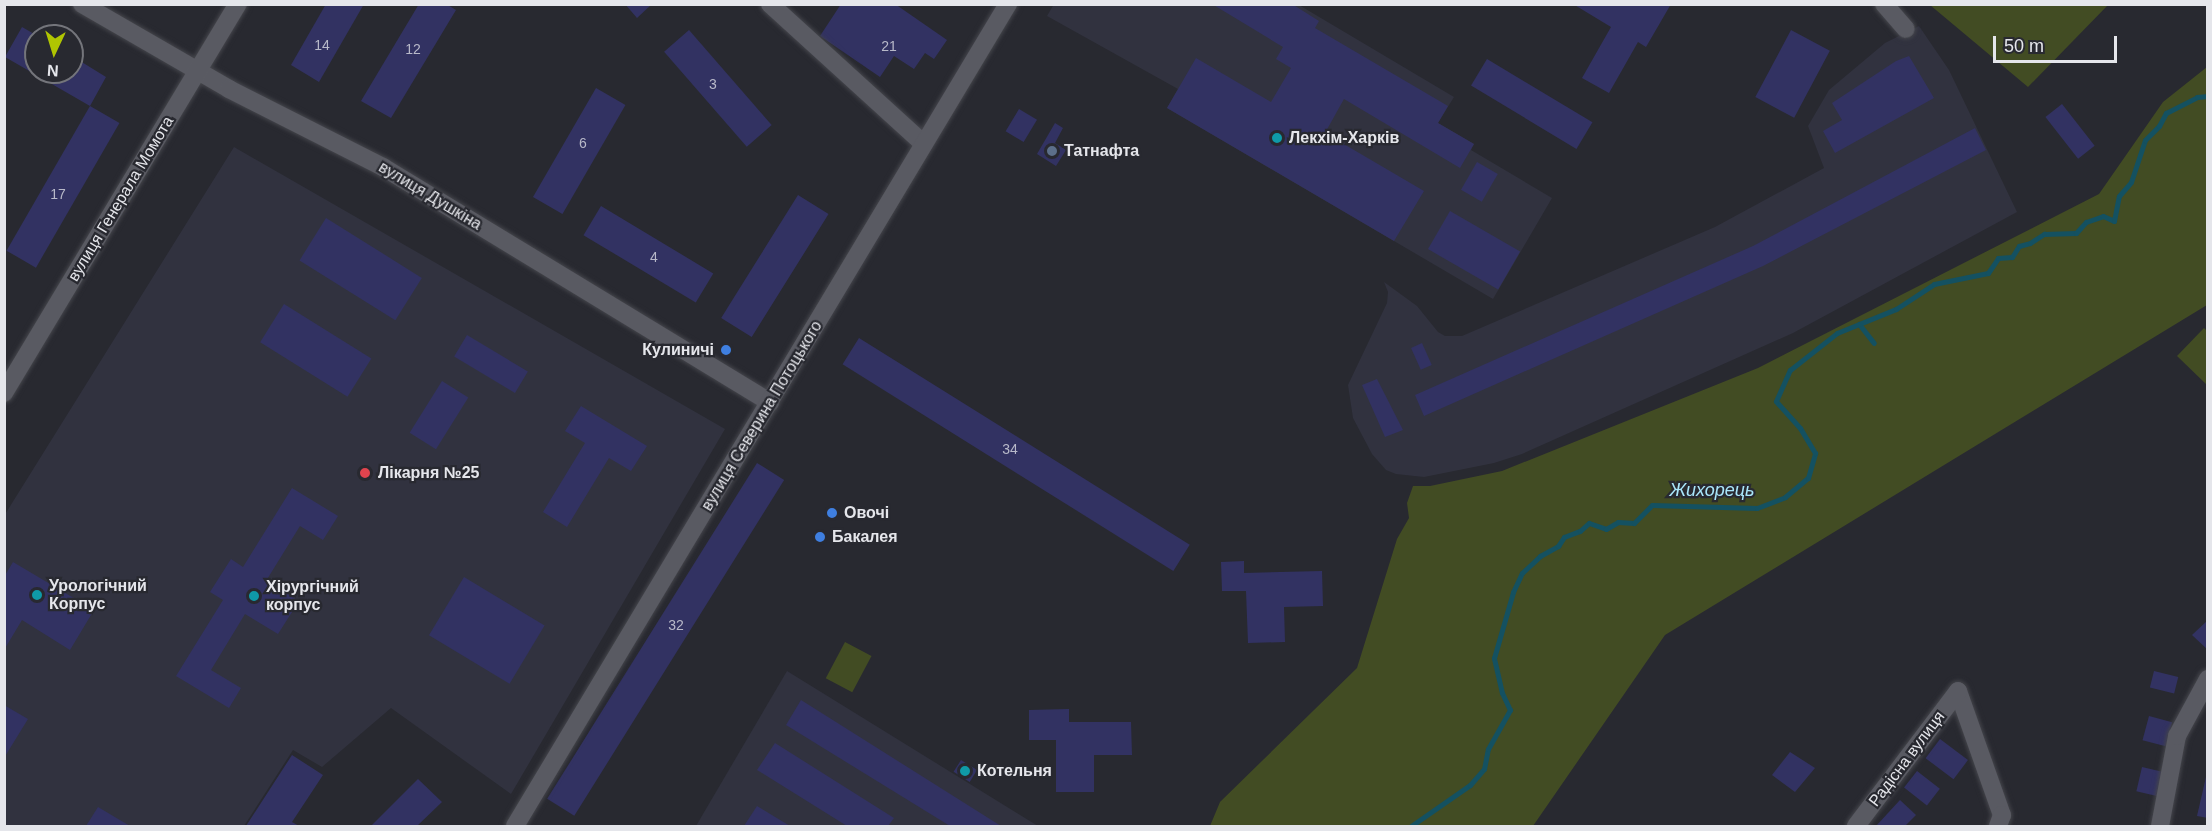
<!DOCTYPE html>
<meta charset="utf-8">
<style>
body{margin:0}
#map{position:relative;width:2212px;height:831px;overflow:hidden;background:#282930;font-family:Helvetica,sans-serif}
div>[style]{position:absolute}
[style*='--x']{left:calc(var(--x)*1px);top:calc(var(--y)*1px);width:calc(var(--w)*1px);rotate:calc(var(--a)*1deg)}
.built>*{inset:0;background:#31323f}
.green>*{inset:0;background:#424c23;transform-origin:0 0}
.stream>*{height:5px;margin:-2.5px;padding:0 2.5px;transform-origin:2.5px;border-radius:2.5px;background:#145161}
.building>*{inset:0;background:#323262;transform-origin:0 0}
.roads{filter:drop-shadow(0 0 2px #44454b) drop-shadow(0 0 2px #44454b)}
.minor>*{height:18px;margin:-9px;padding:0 9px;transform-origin:9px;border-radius:9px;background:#595a62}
.dots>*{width:16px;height:16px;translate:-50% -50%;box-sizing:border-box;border:3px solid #282930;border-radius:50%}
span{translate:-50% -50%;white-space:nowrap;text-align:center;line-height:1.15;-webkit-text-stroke:4.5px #282930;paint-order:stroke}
.number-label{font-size:14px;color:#b8b9c9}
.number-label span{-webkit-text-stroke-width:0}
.poi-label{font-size:16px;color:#e5e6eb;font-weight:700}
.left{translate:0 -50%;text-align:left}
.right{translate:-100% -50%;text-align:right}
.street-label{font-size:16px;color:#e5e6eb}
.water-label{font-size:18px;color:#a9e6fa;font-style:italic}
.frame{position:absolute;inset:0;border:6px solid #e5e6eb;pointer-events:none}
.north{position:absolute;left:24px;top:24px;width:60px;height:60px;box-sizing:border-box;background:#282930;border:2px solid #74757b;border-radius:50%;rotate:184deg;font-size:16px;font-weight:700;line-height:24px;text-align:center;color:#e5e6eb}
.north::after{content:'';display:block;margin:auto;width:21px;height:27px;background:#b0c502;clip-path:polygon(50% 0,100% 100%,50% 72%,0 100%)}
.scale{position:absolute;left:1993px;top:36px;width:124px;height:27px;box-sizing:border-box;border:3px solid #e5e6eb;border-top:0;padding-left:8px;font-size:18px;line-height:21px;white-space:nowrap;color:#e5e6eb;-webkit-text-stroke:4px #282930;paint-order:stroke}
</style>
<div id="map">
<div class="built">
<i style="clip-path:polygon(1054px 4px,1299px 5px,1454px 97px,1438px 123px,1474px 144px,1471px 150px,1552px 198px,1493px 299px,1167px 108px,1178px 89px,1047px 16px)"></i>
<i style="clip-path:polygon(1919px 26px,1949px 70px,2017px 212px,1793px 333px,1522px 454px,1494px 463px,1424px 477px,1396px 474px,1386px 470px,1372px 454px,1353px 418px,1348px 385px,1387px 303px,1388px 292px,1384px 282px,1417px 306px,1438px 332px,1445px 336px,1462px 336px,1715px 227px,1824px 168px,1808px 126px,1829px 90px,1885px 43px)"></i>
<i style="clip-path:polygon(234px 147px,725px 429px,511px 794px,391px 708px,322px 767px,293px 750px,244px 826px,5px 826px,4px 516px)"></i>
<i style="clip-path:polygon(787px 671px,1038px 826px,696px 826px)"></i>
</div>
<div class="green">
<i style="clip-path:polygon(1930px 5px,2108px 5px,2028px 87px)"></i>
<i style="clip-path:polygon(2207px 67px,2207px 305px,1665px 635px,1533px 826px,1210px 826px,1220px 802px,1357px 668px,1397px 539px,1409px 518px,1407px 503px,1413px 486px,1430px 486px,1502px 471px,1758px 368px,2099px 194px,2163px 102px)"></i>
<i style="clip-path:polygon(2204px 328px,2207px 331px,2207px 385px,2177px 356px)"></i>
<i style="left:845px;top:642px;width:30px;height:41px;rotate:28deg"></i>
</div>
<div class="stream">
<i style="--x:1859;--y:324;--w:24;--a:52"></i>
<i style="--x:1411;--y:826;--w:72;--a:-34.8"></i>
<i style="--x:1470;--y:785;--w:21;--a:-49"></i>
<i style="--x:1484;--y:769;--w:20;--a:-79"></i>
<i style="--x:1488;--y:749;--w:45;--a:-60.6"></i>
<i style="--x:1510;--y:710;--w:19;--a:-115"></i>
<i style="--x:1502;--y:693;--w:36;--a:-103"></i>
<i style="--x:1494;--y:658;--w:69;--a:-73.9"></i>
<i style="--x:1513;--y:592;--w:21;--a:-65"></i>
<i style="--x:1522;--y:573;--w:25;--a:-43"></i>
<i style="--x:1540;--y:556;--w:21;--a:-29"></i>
<i style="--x:1558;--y:546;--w:11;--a:-56"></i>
<i style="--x:1564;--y:537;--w:17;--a:-21"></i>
<i style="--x:1580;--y:531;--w:12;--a:-42"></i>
<i style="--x:1589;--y:523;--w:18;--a:19"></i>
<i style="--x:1606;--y:529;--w:14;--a:-30"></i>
<i style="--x:1618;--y:522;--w:16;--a:4"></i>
<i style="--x:1634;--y:523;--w:25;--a:-45"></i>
<i style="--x:1652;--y:505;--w:105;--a:1.6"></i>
<i style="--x:1757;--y:508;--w:30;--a:-21"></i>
<i style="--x:1785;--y:497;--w:30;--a:-40"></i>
<i style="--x:1808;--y:478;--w:26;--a:-74"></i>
<i style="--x:1815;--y:453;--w:29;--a:-121"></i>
<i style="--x:1800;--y:428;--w:36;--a:-132"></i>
<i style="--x:1776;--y:401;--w:34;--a:-66"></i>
<i style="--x:1790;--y:370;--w:60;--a:-38.2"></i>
<i style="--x:1837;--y:333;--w:64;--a:-22.1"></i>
<i style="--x:1896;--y:309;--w:45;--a:-33.3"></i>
<i style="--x:1934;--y:284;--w:55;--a:-11.5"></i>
<i style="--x:1988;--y:273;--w:18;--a:-56"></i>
<i style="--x:1998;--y:258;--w:14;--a:-4"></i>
<i style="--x:2012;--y:257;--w:13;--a:-58"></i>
<i style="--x:2019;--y:246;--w:11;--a:-15"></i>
<i style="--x:2030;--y:243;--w:17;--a:-33"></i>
<i style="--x:2044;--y:234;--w:32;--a:-2"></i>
<i style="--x:2076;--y:233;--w:15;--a:-48"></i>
<i style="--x:2086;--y:222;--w:18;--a:-19"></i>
<i style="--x:2103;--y:216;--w:12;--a:24"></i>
<i style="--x:2114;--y:221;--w:25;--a:-79"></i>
<i style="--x:2119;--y:196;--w:18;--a:-49"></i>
<i style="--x:2131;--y:182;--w:44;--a:-71.6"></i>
<i style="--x:2145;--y:140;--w:20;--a:-45"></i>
<i style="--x:2159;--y:126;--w:15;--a:-62"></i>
<i style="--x:2166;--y:113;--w:35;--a:-27"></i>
<i style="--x:2197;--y:97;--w:11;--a:-5"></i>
</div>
<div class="building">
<i style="clip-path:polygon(326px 4px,364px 4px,319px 82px,291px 65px)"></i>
<i style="clip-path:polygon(419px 4px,446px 4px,456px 10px,391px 118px,361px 101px)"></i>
<i style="clip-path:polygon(625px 4px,652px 4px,637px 18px)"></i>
<i style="clip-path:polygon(841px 4px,895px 4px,947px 40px,934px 59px,925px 53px,914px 69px,894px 56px,880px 77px,820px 36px)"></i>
<i style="clip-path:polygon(1212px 4px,1292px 4px,1319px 21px,1315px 28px,1448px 106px,1438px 123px,1474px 144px,1460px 168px,1344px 99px,1325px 133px,1424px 191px,1394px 241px,1167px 108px,1196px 58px,1271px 102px,1291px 68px,1276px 59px,1283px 47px)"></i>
<i style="clip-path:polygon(1573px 4px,1671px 4px,1646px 47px,1638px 42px,1609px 93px,1582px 78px,1611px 27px)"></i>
<i style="clip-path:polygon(22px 27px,36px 35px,36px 72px,72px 72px,72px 56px,106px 77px,90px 106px,5px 57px)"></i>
<i style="left:689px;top:30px;width:126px;height:33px;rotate:49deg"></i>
<i style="left:1791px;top:30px;width:44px;height:76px;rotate:28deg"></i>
<i style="clip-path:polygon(1909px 56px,1934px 98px,1835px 153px,1823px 131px,1842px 120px,1832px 103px,1896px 61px)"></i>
<i style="left:1487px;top:59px;width:123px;height:31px;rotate:31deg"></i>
<i style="left:596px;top:88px;width:34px;height:126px;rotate:30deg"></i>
<i style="left:2062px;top:104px;width:53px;height:21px;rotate:52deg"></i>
<i style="left:90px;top:106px;width:34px;height:167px;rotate:30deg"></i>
<i style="left:1019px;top:109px;width:21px;height:26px;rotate:31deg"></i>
<i style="clip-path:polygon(1055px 123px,1063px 128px,1055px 143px,1066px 150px,1056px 166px,1037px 154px)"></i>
<i style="clip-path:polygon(1975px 128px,1986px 150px,1763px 266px,1424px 416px,1415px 395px,1753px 246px)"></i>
<i style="left:1477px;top:162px;width:24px;height:32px;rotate:30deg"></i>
<i style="left:798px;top:195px;width:36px;height:145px;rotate:32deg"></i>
<i style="left:601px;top:206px;width:131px;height:34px;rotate:31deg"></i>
<i style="left:1450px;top:211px;width:81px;height:44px;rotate:30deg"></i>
<i style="left:326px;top:218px;width:113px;height:50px;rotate:32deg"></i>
<i style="left:284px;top:304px;width:103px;height:45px;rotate:32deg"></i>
<i style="left:467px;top:335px;width:71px;height:25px;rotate:31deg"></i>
<i style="left:859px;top:338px;width:390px;height:31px;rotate:32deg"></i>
<i style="left:1422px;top:343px;width:24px;height:12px;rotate:66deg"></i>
<i style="clip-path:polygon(1377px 379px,1403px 430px,1385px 437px,1362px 385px)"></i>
<i style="left:442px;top:381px;width:31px;height:61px;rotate:32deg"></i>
<i style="clip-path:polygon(581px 406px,647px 446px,631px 471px,609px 458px,567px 527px,543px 512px,585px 443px,565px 431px)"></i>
<i style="left:757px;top:463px;width:32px;height:396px;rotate:32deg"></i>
<i style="clip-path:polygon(292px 488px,338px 516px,323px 540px,300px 526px,266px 581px,299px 601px,278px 634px,245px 614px,211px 670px,241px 688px,229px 708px,176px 676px,223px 600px,210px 592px,231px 559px,243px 567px)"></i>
<i style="clip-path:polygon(1244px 561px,1244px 573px,1322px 571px,1323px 606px,1284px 607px,1285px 642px,1248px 643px,1246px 591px,1222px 591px,1221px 562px)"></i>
<i style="clip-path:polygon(13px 562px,94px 610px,70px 650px,22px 620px,4px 650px,4px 577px)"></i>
<i style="left:464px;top:577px;width:94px;height:68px;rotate:31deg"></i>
<i style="clip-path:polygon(2208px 620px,2208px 650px,2192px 635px)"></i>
<i style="left:2154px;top:671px;width:25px;height:17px;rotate:14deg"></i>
<i style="clip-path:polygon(801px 700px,1001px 826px,950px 826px,786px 725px)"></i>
<i style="clip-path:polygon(4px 705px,28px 719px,4px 758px)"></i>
<i style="clip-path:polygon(1069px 709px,1069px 722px,1131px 722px,1132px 755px,1094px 755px,1094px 792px,1056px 792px,1056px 740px,1029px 740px,1029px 710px)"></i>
<i style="left:2149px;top:716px;width:24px;height:25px;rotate:15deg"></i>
<i style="left:1940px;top:739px;width:35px;height:24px;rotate:37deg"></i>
<i style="clip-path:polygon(775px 743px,894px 818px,888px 826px,847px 826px,757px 770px)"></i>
<i style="clip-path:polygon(1790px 752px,1815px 768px,1795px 792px,1772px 775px)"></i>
<i style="clip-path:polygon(292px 755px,323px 775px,292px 822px,299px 826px,246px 826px)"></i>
<i style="left:961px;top:760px;width:19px;height:14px;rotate:32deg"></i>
<i style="left:2142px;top:767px;width:23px;height:25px;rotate:13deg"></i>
<i style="left:1917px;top:771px;width:29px;height:21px;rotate:38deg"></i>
<i style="clip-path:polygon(2206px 777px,2208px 777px,2208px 818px,2197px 816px)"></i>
<i style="clip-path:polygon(418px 779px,442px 802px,417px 826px,371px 826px)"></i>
<i style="clip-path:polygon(1900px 800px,1916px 815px,1905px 826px,1876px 826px)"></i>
<i style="clip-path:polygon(757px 806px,790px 826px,744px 826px)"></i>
<i style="clip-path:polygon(98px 807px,130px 826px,86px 826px)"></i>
</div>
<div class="roads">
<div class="minor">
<i style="--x:82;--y:4;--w:170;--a:30"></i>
<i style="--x:229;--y:89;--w:173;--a:26.9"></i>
<i style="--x:383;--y:167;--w:453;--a:31.3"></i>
<i style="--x:770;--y:4;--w:208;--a:42.3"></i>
<i style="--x:1884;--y:4;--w:33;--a:49"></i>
<i style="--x:4;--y:393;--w:454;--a:-59"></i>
<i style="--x:1958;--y:691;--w:132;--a:70.5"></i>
<i style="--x:2002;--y:815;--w:12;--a:110"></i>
<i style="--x:515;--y:826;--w:959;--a:-59.05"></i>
<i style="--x:1856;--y:826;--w:169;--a:-52.9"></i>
<i style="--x:2160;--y:826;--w:92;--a:-79.3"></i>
<i style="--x:2177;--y:736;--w:65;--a:-61.5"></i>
</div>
</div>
<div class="dots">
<i style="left:1277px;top:138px;background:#0f9aa8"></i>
<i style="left:1052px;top:151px;background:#5c6f8a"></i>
<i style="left:726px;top:350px;background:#3f7fe0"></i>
<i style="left:365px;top:473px;background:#e0444e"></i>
<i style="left:832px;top:513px;background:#3f7fe0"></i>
<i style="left:820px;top:537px;background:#3f7fe0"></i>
<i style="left:37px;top:595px;background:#0f9aa8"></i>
<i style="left:254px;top:596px;background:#0f9aa8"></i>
<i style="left:965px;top:771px;background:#0f9aa8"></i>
</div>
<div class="number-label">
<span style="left:322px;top:45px">14</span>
<span style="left:889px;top:46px">21</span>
<span style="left:413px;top:49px">12</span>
<span style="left:713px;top:84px">3</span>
<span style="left:583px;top:143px">6</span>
<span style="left:58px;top:194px">17</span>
<span style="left:654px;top:257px">4</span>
<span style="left:1010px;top:449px">34</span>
<span style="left:676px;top:625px">32</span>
</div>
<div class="poi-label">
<span class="left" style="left:1289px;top:138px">Лекхім-Харків</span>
<span class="left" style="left:1064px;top:151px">Татнафта</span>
<span class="right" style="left:714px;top:350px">Кулиничі</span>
<span class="left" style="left:378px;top:473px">Лікарня №25</span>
<span class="left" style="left:844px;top:513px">Овочі</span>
<span class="left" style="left:832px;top:537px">Бакалея</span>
<span class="left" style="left:49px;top:595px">Урологічний<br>Корпус</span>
<span class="left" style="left:266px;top:596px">Хірургічний<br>корпус</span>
<span class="left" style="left:977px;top:771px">Котельня</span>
</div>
<div class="street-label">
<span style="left:430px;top:196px;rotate:31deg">вулиця Душкіна</span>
<span style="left:121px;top:199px;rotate:-59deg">вулиця Генерала Момота</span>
<span style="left:762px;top:416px;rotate:-59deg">вулиця Северина Потоцького</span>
<span style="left:1907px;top:759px;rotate:-53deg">Радісна вулиця</span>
</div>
<div class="water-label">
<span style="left:1712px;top:490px">Жихорець</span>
</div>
<div class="frame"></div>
<div class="north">N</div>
<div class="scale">50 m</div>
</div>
